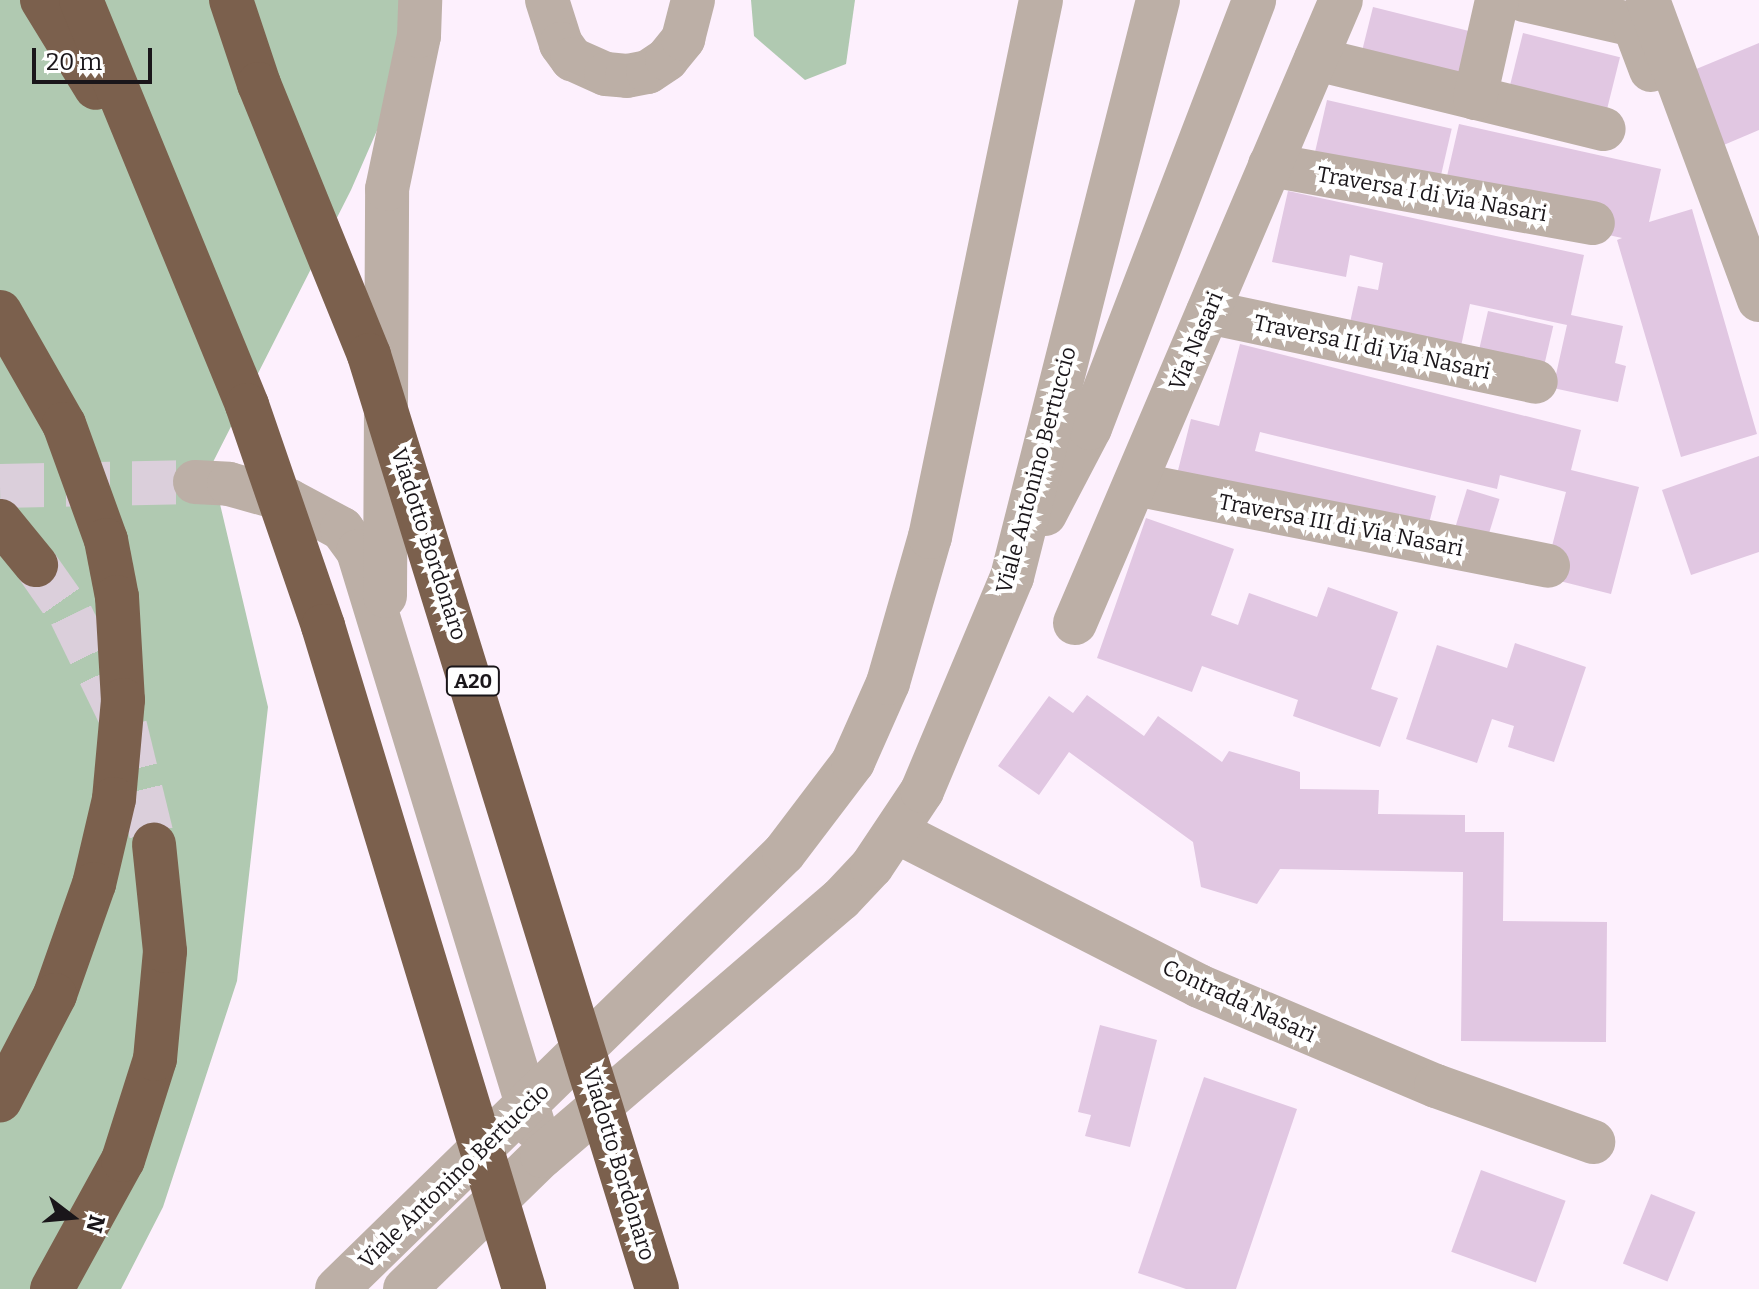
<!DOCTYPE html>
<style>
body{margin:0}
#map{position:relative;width:1759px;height:1289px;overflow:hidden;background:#fdf0fd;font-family:Bitter,serif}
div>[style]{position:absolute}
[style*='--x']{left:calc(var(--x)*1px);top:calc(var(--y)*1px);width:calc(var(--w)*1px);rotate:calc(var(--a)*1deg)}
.green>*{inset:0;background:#b0c9b1}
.building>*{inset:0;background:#e1c7e2;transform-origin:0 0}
.minor-tunnel>*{height:44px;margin-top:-22px;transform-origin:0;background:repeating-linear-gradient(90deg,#dbcfdb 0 44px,transparent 0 66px)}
.highway-tunnel>*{height:44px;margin-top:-22px;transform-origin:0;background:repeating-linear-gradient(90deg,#dbcfdb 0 44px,transparent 0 66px)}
.minor>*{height:44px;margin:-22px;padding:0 22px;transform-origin:22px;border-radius:22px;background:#bcafa6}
.highway>*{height:44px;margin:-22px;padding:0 22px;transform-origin:22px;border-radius:22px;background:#7b604d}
span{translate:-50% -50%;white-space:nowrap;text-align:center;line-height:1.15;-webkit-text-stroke:8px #fff;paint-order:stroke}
.shield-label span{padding:2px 6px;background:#fff;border:2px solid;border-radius:6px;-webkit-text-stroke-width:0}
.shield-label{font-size:20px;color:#1a161a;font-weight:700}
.street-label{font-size:22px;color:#1a161a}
.north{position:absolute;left:32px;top:1177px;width:80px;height:80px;-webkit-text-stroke:6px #fff;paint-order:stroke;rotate:106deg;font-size:22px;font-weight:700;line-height:32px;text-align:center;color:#1a161a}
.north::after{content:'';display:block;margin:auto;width:28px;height:36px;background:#1a161a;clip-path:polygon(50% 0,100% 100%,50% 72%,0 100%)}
.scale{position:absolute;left:32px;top:48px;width:120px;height:36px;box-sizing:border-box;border:4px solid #1a161a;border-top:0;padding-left:10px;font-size:24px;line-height:28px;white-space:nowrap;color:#1a161a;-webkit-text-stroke:6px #fff;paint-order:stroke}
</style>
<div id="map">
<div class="green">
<i style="clip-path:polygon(0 0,402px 0,407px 19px,382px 119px,351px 190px,211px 466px,268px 707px,237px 981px,163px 1207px,121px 1289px,0 1289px)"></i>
<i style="clip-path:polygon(751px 0,855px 0,846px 64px,805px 80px,754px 36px)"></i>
</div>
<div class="building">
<i style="left:1373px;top:7px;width:104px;height:60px;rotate:14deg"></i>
<i style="left:1523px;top:33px;width:100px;height:70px;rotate:14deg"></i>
<i style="clip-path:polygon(1759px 43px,1759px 130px,1719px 147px,1689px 72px)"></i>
<i style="left:1327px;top:100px;width:128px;height:82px;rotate:13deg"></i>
<i style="clip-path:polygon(1459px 124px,1661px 169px,1649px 222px,1692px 209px,1757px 434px,1681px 457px,1617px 240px,1622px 238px,1442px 198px)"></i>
<i style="clip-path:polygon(1288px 191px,1584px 255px,1571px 315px,1623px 326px,1615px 363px,1626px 366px,1618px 402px,1553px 388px,1567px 325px,1470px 304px,1457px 365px,1346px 341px,1358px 286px,1378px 290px,1383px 263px,1350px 255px,1346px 277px,1272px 262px)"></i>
<i style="left:1488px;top:311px;width:67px;height:68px;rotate:13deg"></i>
<i style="clip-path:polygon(1240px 344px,1581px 430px,1571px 470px,1639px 487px,1611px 594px,1544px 577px,1566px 492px,1500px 475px,1497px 489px,1260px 432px,1255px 451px,1436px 496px,1423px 547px,1171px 498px,1191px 419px,1219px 426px)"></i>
<i style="clip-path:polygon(1759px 456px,1759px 552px,1691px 575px,1662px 490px)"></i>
<i style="left:1467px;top:489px;width:34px;height:52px;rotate:17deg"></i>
<i style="clip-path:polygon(1146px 518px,1234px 549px,1211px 615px,1238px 625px,1249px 593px,1317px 617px,1328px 587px,1398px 612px,1371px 689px,1398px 698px,1380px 747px,1293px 716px,1298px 700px,1202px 666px,1192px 692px,1097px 658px)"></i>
<i style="clip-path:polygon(1515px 643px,1586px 667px,1554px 762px,1508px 747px,1514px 726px,1492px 719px,1477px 763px,1406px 739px,1437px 645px,1507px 668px)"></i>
<i style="clip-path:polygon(1087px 695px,1144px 736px,1158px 716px,1222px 762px,1229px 751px,1300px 772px,1300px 789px,1379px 790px,1378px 814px,1465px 815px,1465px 832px,1504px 832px,1503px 921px,1607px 922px,1606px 1042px,1461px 1041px,1463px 872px,1280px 869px,1257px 904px,1201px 887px,1193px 842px,1069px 752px,1039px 795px,998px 766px,1049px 696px,1073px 713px)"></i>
<i style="clip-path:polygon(1100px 1025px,1157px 1040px,1130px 1147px,1085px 1136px,1091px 1115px,1078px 1112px)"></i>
<i style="clip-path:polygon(1204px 1077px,1297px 1109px,1236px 1289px,1186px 1289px,1138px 1273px)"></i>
<i style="left:1481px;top:1170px;width:90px;height:87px;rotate:20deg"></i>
<i style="left:1651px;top:1194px;width:48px;height:75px;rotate:22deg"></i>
</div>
<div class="minor-tunnel">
<i style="--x:0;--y:486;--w:195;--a:-1.2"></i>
</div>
<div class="highway-tunnel">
<i style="--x:36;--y:565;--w:61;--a:55"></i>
<i style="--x:71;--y:615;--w:123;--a:64.1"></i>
<i style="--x:125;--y:726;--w:122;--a:76.3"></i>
</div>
<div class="minor">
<i style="--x:547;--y:0;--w:46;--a:72.3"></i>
<i style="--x:561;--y:44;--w:19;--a:54"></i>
<i style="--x:572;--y:59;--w:37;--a:24"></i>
<i style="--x:606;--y:74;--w:21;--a:5"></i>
<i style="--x:627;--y:76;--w:21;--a:-11"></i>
<i style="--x:648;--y:72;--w:23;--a:-34"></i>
<i style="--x:667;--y:59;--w:26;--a:-51"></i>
<i style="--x:683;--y:39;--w:40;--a:-75.6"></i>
<i style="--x:1524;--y:0;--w:113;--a:12.8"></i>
<i style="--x:1634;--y:25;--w:48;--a:69.3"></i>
<i style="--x:1648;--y:0;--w:320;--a:69.7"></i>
<i style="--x:1316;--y:59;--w:296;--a:13.7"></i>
<i style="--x:1475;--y:98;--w:100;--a:-77.3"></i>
<i style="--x:1270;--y:165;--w:328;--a:10.2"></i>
<i style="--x:1208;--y:312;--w:335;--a:12"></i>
<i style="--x:195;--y:482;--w:34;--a:3"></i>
<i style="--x:229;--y:484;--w:63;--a:15.6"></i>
<i style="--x:290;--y:501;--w:59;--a:28.3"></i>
<i style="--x:342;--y:529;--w:27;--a:54"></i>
<i style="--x:358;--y:551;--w:602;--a:73.01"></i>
<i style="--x:1135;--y:484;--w:421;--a:11.2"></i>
<i style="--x:1045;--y:514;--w:97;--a:-62.4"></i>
<i style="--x:1090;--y:428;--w:458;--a:-69"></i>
<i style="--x:385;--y:596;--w:407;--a:-89.7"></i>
<i style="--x:387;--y:189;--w:156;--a:-78.2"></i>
<i style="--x:419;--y:36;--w:36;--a:-88"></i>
<i style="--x:1075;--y:623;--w:677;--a:-66.88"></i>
<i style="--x:897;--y:832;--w:339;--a:27"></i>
<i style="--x:1199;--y:986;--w:257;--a:22.9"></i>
<i style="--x:1436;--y:1086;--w:167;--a:19.6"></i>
<i style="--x:337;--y:1289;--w:624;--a:-44.29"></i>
<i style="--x:784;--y:853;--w:114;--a:-52.8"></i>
<i style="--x:853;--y:762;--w:86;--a:-66.1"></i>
<i style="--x:888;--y:683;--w:152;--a:-74"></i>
<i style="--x:930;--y:537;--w:548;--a:-78.32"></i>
<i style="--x:405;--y:1289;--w:191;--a:-44.2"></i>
<i style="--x:542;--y:1156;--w:394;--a:-40.7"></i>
<i style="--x:841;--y:899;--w:45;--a:-46.8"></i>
<i style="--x:872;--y:866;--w:90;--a:-56.3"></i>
<i style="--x:922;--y:791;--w:232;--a:-67.2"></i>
<i style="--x:1012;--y:577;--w:595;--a:-75.8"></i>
</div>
<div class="highway">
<i style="--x:42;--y:0;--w:103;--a:58.5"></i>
<i style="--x:81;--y:0;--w:438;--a:67.7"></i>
<i style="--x:247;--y:405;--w:234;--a:71"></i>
<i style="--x:323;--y:626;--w:693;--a:73.13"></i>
<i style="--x:231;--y:0;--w:89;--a:71.6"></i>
<i style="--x:259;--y:84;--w:292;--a:67.9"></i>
<i style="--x:369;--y:355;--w:977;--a:72.86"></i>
<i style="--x:0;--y:312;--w:129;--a:60.3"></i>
<i style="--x:64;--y:424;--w:123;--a:70.1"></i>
<i style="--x:106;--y:540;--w:58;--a:79.1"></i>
<i style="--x:117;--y:597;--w:103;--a:86.7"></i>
<i style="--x:123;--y:700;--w:99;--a:95.2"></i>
<i style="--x:114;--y:799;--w:87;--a:103.2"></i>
<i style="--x:94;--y:884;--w:118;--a:109.4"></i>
<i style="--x:55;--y:995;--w:119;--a:117.6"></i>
<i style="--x:0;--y:521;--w:57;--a:50.7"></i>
<i style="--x:52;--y:1289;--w:147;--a:-61.2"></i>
<i style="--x:123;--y:1160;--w:106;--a:-72.4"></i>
<i style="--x:155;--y:1059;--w:108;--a:-84.7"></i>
<i style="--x:165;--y:951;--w:107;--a:-95.9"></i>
</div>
<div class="shield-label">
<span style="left:473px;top:681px">A20</span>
</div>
<div class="street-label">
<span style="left:1432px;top:194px;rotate:10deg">Traversa I di Via Nasari</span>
<span style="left:1196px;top:341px;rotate:-67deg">Via Nasari</span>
<span style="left:1372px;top:347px;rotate:12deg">Traversa II di Via Nasari</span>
<span style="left:1036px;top:470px;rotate:-75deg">Viale Antonino Bertuccio</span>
<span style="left:1341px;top:525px;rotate:11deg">Traversa III di Via Nasari</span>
<span style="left:429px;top:544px;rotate:72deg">Viadotto Bordonaro</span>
<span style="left:1239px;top:1001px;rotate:25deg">Contrada Nasari</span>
<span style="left:619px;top:1164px;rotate:73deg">Viadotto Bordonaro</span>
<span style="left:454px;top:1176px;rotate:-44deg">Viale Antonino Bertuccio</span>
</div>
<div class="north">N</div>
<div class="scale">20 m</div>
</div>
